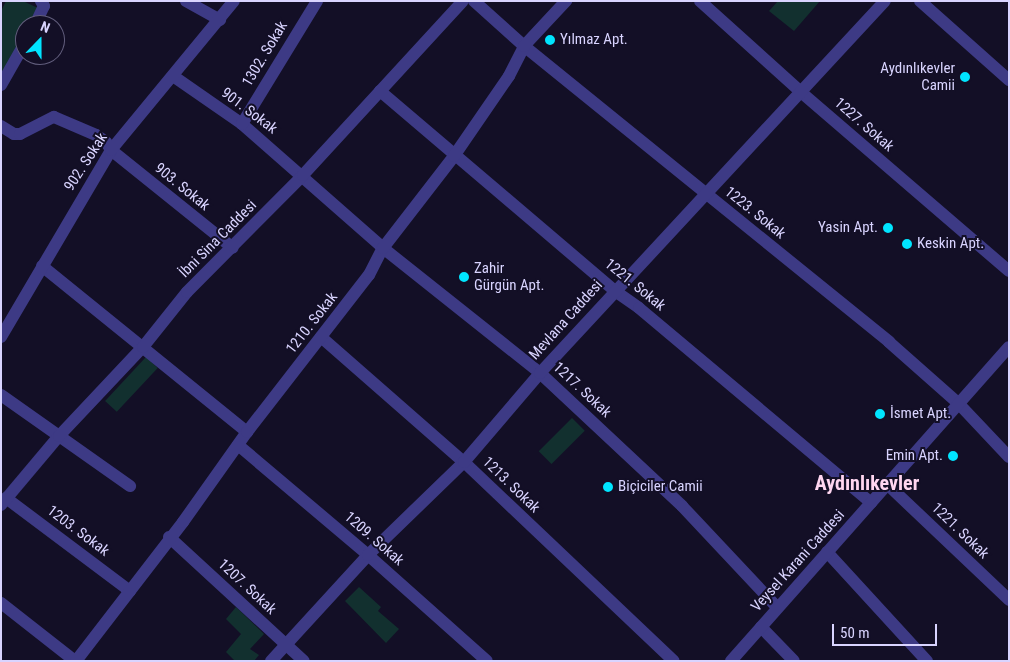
<!DOCTYPE html>
<meta charset="utf-8">
<style>
body{margin:0}
#map{position:relative;width:1010px;height:662px;overflow:hidden;background:#130f26;font-family:"Roboto Condensed",sans-serif}
div>[style]{position:absolute}
[style*='--x']{left:calc(var(--x)*1px);top:calc(var(--y)*1px);width:calc(var(--w)*1px);rotate:calc(var(--a)*1deg)}
.green>*{inset:0;background:#12302f;transform-origin:0 0}
.minor>*{height:12px;margin:-6px;padding:0 6px;transform-origin:6px;border-radius:6px;background:#3d3a85}
.dots>*{width:14px;height:14px;translate:-50% -50%;box-sizing:border-box;border:2px solid #130f26;border-radius:50%}
span{translate:-50% -50%;white-space:nowrap;text-align:center;line-height:1.15;-webkit-text-stroke:4px #130f26;paint-order:stroke}
.poi-label{font-size:15px;color:#d9d4ff}
.left{translate:0 -50%;text-align:left}
.right{translate:-100% -50%;text-align:right}
.street-label{font-size:15px;color:#d9d4ff}
.district-label{font-size:20px;color:#ffd6f0;font-weight:700}
.frame{position:absolute;inset:0;border:2px solid #d9d4ff;pointer-events:none}
.north{position:absolute;left:15px;top:15px;width:50px;height:50px;box-sizing:border-box;background:#130f26;border:1px solid #625e7d;border-radius:50%;rotate:22deg;font-size:14px;font-weight:700;line-height:20px;text-align:center;color:#d9d4ff}
.north::after{content:'';display:block;margin:auto;width:18px;height:22px;background:#00e5ff;clip-path:polygon(50% 0,100% 100%,50% 72%,0 100%)}
.scale{position:absolute;left:832px;top:624px;width:105px;height:22px;box-sizing:border-box;border:2px solid #d9d4ff;border-top:0;padding-left:6px;font-size:15px;line-height:18px;white-space:nowrap;color:#d9d4ff;-webkit-text-stroke:4px #130f26;paint-order:stroke}
</style>
<div id="map">
<div class="green">
<i style="clip-path:polygon(6px 1px,23px 1px,40px 9px,30px 25px,25px 25px,25px 34px,1px 77px,1px 11px)"></i>
<i style="clip-path:polygon(778px 1px,820px 1px,794px 31px,769px 11px)"></i>
<i style="left:146px;top:357px;width:16px;height:60px;rotate:43deg"></i>
<i style="left:572px;top:418px;width:18px;height:47px;rotate:45deg"></i>
<i style="clip-path:polygon(359px 587px,381px 607px,378px 611px,399px 629px,386px 643px,345px 601px)"></i>
<i style="clip-path:polygon(236px 607px,264px 634px,250px 649px,259px 655px,254px 661px,235px 661px,226px 652px,241px 634px,226px 619px)"></i>
</div>
<div class="minor">
<i style="--x:186;--y:1;--w:39;--a:29"></i>
<i style="--x:474;--y:1;--w:67;--a:42"></i>
<i style="--x:524;--y:46;--w:470;--a:39"></i>
<i style="--x:889;--y:342;--w:94;--a:41.5"></i>
<i style="--x:959;--y:404;--w:73;--a:46.7"></i>
<i style="--x:700;--y:1;--w:137;--a:42"></i>
<i style="--x:802;--y:93;--w:273;--a:40.7"></i>
<i style="--x:920;--y:1;--w:119;--a:41.6"></i>
<i style="--x:35;--y:25;--w:21;--a:-65"></i>
<i style="--x:44;--y:6;--w:6;--a:-121"></i>
<i style="--x:173;--y:76;--w:84;--a:34.8"></i>
<i style="--x:242;--y:124;--w:188;--a:41.3"></i>
<i style="--x:383;--y:248;--w:201;--a:38.5"></i>
<i style="--x:540;--y:373;--w:195;--a:43.1"></i>
<i style="--x:682;--y:506;--w:139;--a:46.8"></i>
<i style="--x:1;--y:85;--w:48;--a:-60.3"></i>
<i style="--x:380;--y:91;--w:309;--a:40.4"></i>
<i style="--x:615;--y:291;--w:29;--a:35"></i>
<i style="--x:639;--y:308;--w:303;--a:40"></i>
<i style="--x:242;--y:124;--w:144;--a:-58.6"></i>
<i style="--x:1;--y:126;--w:15;--a:32"></i>
<i style="--x:14;--y:134;--w:6;--a:0"></i>
<i style="--x:20;--y:134;--w:38;--a:-27"></i>
<i style="--x:54;--y:117;--w:46;--a:23.2"></i>
<i style="--x:96;--y:135;--w:12;--a:35"></i>
<i style="--x:106;--y:142;--w:9;--a:58"></i>
<i style="--x:111;--y:150;--w:156;--a:38.8"></i>
<i style="--x:42;--y:266;--w:264;--a:39"></i>
<i style="--x:1;--y:337;--w:217;--a:-59.5"></i>
<i style="--x:111;--y:150;--w:193;--a:-50.5"></i>
<i style="--x:321;--y:337;--w:190;--a:41.2"></i>
<i style="--x:464;--y:462;--w:289;--a:43.5"></i>
<i style="--x:1;--y:395;--w:158;--a:35.2"></i>
<i style="--x:238;--y:445;--w:170;--a:40.2"></i>
<i style="--x:368;--y:555;--w:159;--a:41.7"></i>
<i style="--x:888;--y:485;--w:167;--a:43.5"></i>
<i style="--x:6;--y:498;--w:155;--a:36.9"></i>
<i style="--x:1;--y:505;--w:90;--a:-50"></i>
<i style="--x:59;--y:436;--w:122;--a:-46.7"></i>
<i style="--x:143;--y:347;--w:70;--a:-51.3"></i>
<i style="--x:187;--y:292;--w:165;--a:-45.2"></i>
<i style="--x:303;--y:175;--w:236;--a:-47.4"></i>
<i style="--x:169;--y:537;--w:183;--a:42.6"></i>
<i style="--x:827;--y:552;--w:148;--a:47.5"></i>
<i style="--x:1;--y:603;--w:94;--a:38.1"></i>
<i style="--x:761;--y:627;--w:47;--a:45.9"></i>
<i style="--x:76;--y:661;--w:175;--a:-52.4"></i>
<i style="--x:183;--y:522;--w:110;--a:-54.6"></i>
<i style="--x:247;--y:432;--w:199;--a:-52.2"></i>
<i style="--x:369;--y:275;--w:30;--a:-63"></i>
<i style="--x:383;--y:248;--w:116;--a:-52.3"></i>
<i style="--x:454;--y:156;--w:97;--a:-55.5"></i>
<i style="--x:509;--y:76;--w:34;--a:-63"></i>
<i style="--x:524;--y:46;--w:62;--a:-47"></i>
<i style="--x:271;--y:661;--w:144;--a:-47.5"></i>
<i style="--x:368;--y:555;--w:134;--a:-44.1"></i>
<i style="--x:464;--y:462;--w:117;--a:-49.5"></i>
<i style="--x:540;--y:373;--w:507;--a:-47.16"></i>
<i style="--x:731;--y:661;--w:419;--a:-48.5"></i>
</div>
<div class="dots">
<i style="left:550px;top:40px;background:#00e5ff"></i>
<i style="left:965px;top:77px;background:#00e5ff"></i>
<i style="left:888px;top:228px;background:#00e5ff"></i>
<i style="left:907px;top:244px;background:#00e5ff"></i>
<i style="left:464px;top:277px;background:#00e5ff"></i>
<i style="left:880px;top:414px;background:#00e5ff"></i>
<i style="left:953px;top:456px;background:#00e5ff"></i>
<i style="left:608px;top:487px;background:#00e5ff"></i>
</div>
<div class="poi-label">
<span class="left" style="left:560px;top:40px">Yılmaz Apt.</span>
<span class="right" style="left:955px;top:77px">Aydınlıkevler<br>Camii</span>
<span class="right" style="left:878px;top:228px">Yasin Apt.</span>
<span class="left" style="left:917px;top:244px">Keskin Apt.</span>
<span class="left" style="left:474px;top:277px">Zahir<br>Gürgün Apt.</span>
<span class="left" style="left:890px;top:414px">İsmet Apt.</span>
<span class="right" style="left:943px;top:456px">Emin Apt.</span>
<span class="left" style="left:618px;top:487px">Biçiciler Camii</span>
</div>
<div class="street-label">
<span style="left:265px;top:54px;rotate:-59deg">1302. Sokak</span>
<span style="left:249px;top:111px;rotate:37deg">901. Sokak</span>
<span style="left:864px;top:125px;rotate:41deg">1227. Sokak</span>
<span style="left:86px;top:162px;rotate:-57deg">902. Sokak</span>
<span style="left:182px;top:187px;rotate:39deg">903. Sokak</span>
<span style="left:755px;top:213px;rotate:39deg">1223. Sokak</span>
<span style="left:218px;top:239px;rotate:-45deg">İbni Sina Caddesi</span>
<span style="left:635px;top:285px;rotate:39deg">1221. Sokak</span>
<span style="left:566px;top:320px;rotate:-48deg">Mevlana Caddesi</span>
<span style="left:312px;top:323px;rotate:-52deg">1210. Sokak</span>
<span style="left:582px;top:390px;rotate:43deg">1217. Sokak</span>
<span style="left:511px;top:485px;rotate:44deg">1213. Sokak</span>
<span style="left:78px;top:531px;rotate:37deg">1203. Sokak</span>
<span style="left:960px;top:531px;rotate:44deg">1221. Sokak</span>
<span style="left:374px;top:539px;rotate:41deg">1209. Sokak</span>
<span style="left:798px;top:561px;rotate:-48deg">Veysel Karani Caddesi</span>
<span style="left:247px;top:587px;rotate:43deg">1207. Sokak</span>
</div>
<div class="district-label">
<span style="left:867px;top:483px">Aydınlıkevler</span>
</div>
<div class="frame"></div>
<div class="north">N</div>
<div class="scale">50 m</div>
</div>
